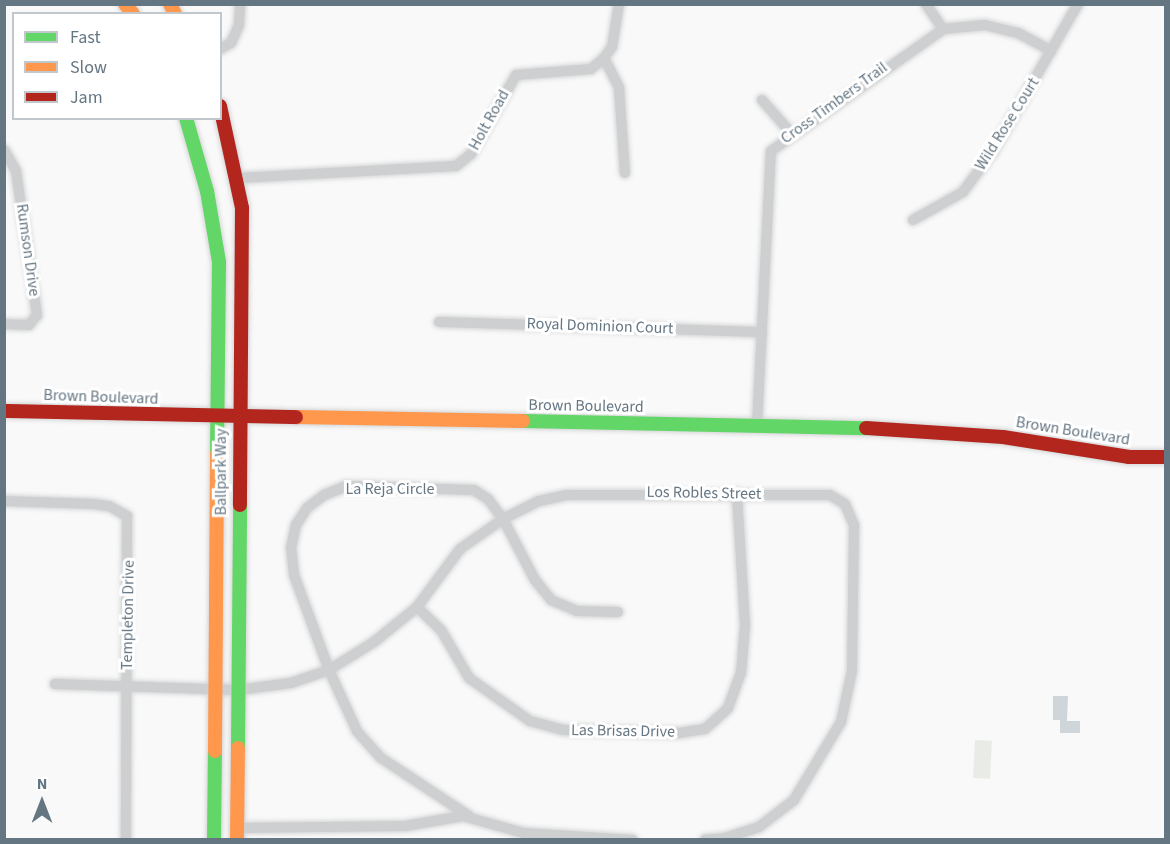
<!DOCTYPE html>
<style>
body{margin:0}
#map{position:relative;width:1170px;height:844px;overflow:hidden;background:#f9f9f9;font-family:"Source Sans 3",sans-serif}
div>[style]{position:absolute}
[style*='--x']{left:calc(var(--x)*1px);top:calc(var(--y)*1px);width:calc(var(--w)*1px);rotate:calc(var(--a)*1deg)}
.green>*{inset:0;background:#e8ebe6;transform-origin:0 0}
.water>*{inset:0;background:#ced6d9}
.roads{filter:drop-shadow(0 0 2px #d5d6d7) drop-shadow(0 0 2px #d5d6d7)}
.street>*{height:10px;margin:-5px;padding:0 5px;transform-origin:5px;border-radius:5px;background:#cecfd0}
.fast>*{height:14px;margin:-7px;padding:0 7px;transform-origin:7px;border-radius:7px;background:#63d668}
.slow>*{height:14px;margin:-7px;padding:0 7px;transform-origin:7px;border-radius:7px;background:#ff974d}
.jam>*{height:14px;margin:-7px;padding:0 7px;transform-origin:7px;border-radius:7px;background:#b3261e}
span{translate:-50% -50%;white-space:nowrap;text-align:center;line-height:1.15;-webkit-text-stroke:6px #fff;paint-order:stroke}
.street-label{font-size:16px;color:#657683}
.frame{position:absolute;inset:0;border:6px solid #657683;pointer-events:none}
.legend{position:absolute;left:12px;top:12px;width:210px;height:108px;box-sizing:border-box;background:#fff;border:2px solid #c1c8cd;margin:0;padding:8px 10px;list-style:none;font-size:18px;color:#657683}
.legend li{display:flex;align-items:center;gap:12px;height:30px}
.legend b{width:30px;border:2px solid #c1c8cd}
.north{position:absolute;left:12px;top:772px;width:60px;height:60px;-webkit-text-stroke:4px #fff;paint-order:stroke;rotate:0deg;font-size:16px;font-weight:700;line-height:24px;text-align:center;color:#657683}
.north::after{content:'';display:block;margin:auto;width:21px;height:27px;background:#657683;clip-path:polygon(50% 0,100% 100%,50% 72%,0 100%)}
</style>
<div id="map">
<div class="green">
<i style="left:975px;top:740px;width:17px;height:38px;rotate:3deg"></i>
</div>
<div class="water">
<i style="clip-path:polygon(1053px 696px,1068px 696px,1067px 721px,1080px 721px,1080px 733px,1060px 733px,1060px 720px,1053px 720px)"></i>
</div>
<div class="roads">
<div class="street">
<i style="--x:926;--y:4;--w:30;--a:56"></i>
<i style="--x:220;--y:49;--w:13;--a:-29"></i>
<i style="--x:231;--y:43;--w:20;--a:-66"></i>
<i style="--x:239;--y:25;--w:21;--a:-87"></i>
<i style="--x:604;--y:58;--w:34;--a:63"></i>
<i style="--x:619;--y:88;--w:85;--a:86"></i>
<i style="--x:762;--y:100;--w:44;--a:48.7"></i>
<i style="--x:4;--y:150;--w:24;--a:60"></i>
<i style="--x:16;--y:171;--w:146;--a:81.7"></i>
<i style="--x:37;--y:315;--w:13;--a:129"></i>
<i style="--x:29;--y:325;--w:25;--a:-178"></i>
<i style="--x:239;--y:178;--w:217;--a:-3.2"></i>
<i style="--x:456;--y:166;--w:19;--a:-39"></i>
<i style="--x:471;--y:154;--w:91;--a:-60.3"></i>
<i style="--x:516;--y:75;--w:75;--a:-4.6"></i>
<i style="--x:591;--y:69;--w:17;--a:-40"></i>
<i style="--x:604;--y:58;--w:14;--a:-54"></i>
<i style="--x:612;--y:47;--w:44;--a:-80.8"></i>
<i style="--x:913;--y:220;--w:57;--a:-29.2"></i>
<i style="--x:963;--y:192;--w:51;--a:-53.8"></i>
<i style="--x:993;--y:151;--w:170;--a:-60"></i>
<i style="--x:439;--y:322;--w:323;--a:1.8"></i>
<i style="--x:757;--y:425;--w:274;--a:-87.1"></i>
<i style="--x:771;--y:151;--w:211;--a:-35.3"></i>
<i style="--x:943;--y:29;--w:42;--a:-5.4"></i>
<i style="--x:985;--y:25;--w:34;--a:14"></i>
<i style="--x:1018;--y:33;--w:38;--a:28"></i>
<i style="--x:4;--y:501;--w:90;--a:1.9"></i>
<i style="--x:94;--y:504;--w:15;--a:8"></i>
<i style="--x:109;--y:506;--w:21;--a:29"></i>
<i style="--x:127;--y:516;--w:324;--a:90.2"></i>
<i style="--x:417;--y:607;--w:33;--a:44"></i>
<i style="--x:441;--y:630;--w:56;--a:59.7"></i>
<i style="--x:469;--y:678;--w:75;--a:35.2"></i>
<i style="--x:530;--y:721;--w:34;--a:15"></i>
<i style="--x:563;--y:730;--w:116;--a:1.5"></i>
<i style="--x:679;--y:733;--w:26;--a:-9"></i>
<i style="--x:705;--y:729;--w:31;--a:-42"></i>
<i style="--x:728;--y:708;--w:37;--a:-70"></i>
<i style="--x:741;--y:673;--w:48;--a:-85.2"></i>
<i style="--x:745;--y:625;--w:132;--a:-93.5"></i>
<i style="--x:55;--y:684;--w:184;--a:1.9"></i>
<i style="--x:239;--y:690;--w:52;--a:-7.7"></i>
<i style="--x:291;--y:683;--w:40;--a:-18.9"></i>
<i style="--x:329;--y:670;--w:53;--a:-31.9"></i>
<i style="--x:374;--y:642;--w:55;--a:-39.1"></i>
<i style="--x:417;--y:607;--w:72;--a:-53.4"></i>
<i style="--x:460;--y:549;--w:52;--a:-34.9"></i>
<i style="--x:503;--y:519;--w:40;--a:-26.6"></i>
<i style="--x:539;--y:501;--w:29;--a:-12"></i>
<i style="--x:567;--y:495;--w:263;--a:0"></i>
<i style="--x:830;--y:495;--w:17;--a:31"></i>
<i style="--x:845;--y:504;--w:23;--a:67"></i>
<i style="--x:854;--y:525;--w:146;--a:90.8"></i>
<i style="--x:852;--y:671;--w:52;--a:102.2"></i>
<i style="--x:841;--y:722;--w:91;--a:121.1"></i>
<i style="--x:794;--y:800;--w:44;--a:142.4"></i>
<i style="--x:759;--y:827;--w:35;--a:162"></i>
<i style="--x:726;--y:838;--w:21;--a:175"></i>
<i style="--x:469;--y:816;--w:105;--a:-146.6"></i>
<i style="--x:381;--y:758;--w:36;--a:-132"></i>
<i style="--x:357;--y:731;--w:67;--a:-114.7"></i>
<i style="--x:329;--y:670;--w:101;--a:-110.2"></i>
<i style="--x:294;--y:575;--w:27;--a:-96"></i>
<i style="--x:291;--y:548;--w:24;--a:-78"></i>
<i style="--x:296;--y:525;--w:20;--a:-57"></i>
<i style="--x:307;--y:508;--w:21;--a:-37"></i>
<i style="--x:324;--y:495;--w:24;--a:-22"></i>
<i style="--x:346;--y:486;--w:128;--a:1.8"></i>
<i style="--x:474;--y:490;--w:17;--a:33"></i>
<i style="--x:488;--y:499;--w:25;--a:53"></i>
<i style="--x:503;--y:519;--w:69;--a:62.3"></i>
<i style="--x:535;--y:580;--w:26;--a:51"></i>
<i style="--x:551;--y:600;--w:28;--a:23"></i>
<i style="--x:577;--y:611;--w:41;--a:1.4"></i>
<i style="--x:237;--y:828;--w:168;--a:-0.7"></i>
<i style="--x:405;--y:826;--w:59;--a:-9.8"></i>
<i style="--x:463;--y:816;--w:63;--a:15.6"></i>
<i style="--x:524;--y:833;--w:109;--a:3.7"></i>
</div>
<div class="fast">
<i style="--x:186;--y:118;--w:76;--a:74"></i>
<i style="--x:207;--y:191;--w:72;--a:80.4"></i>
<i style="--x:219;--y:262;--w:191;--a:90.6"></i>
<i style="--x:523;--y:421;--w:343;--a:1.2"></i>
<i style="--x:238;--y:748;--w:243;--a:-89.5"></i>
<i style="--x:214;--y:840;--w:89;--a:-89.4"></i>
</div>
<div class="slow">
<i style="--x:125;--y:4;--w:13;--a:51"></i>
<i style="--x:170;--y:4;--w:11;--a:63"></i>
<i style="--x:296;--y:417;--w:227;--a:1"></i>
<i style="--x:215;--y:751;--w:298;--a:-89.6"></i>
<i style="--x:237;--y:840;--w:92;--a:-89.4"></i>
</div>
<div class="jam">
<i style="--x:220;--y:106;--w:104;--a:77.8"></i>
<i style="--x:242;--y:208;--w:297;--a:90.4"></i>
<i style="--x:4;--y:411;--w:292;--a:1.2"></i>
<i style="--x:866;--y:428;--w:137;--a:3.8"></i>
<i style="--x:1003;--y:437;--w:128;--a:9"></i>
<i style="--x:1129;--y:457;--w:37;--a:0"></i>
</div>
</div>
<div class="street-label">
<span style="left:834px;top:103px;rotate:-36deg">Cross Timbers Trail</span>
<span style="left:489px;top:120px;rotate:-61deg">Holt Road</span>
<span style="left:1007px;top:124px;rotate:-58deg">Wild Rose Court</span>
<span style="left:28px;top:250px;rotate:82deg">Rumson Drive</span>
<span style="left:600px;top:326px;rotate:2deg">Royal Dominion Court</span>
<span style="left:101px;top:397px;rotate:2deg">Brown Boulevard</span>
<span style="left:586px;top:406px;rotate:1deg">Brown Boulevard</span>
<span style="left:1073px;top:431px;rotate:9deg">Brown Boulevard</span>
<span style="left:221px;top:472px;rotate:-90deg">Ballpark Way</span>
<span style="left:390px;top:489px">La Reja Circle</span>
<span style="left:704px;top:493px;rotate:1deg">Los Robles Street</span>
<span style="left:128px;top:615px;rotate:-89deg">Templeton Drive</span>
<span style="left:623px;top:731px;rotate:1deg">Las Brisas Drive</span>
</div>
<div class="frame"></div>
<ul class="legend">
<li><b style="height:8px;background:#63d668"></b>Fast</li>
<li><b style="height:8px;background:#ff974d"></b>Slow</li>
<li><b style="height:8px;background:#b3261e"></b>Jam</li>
</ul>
<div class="north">N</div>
</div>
